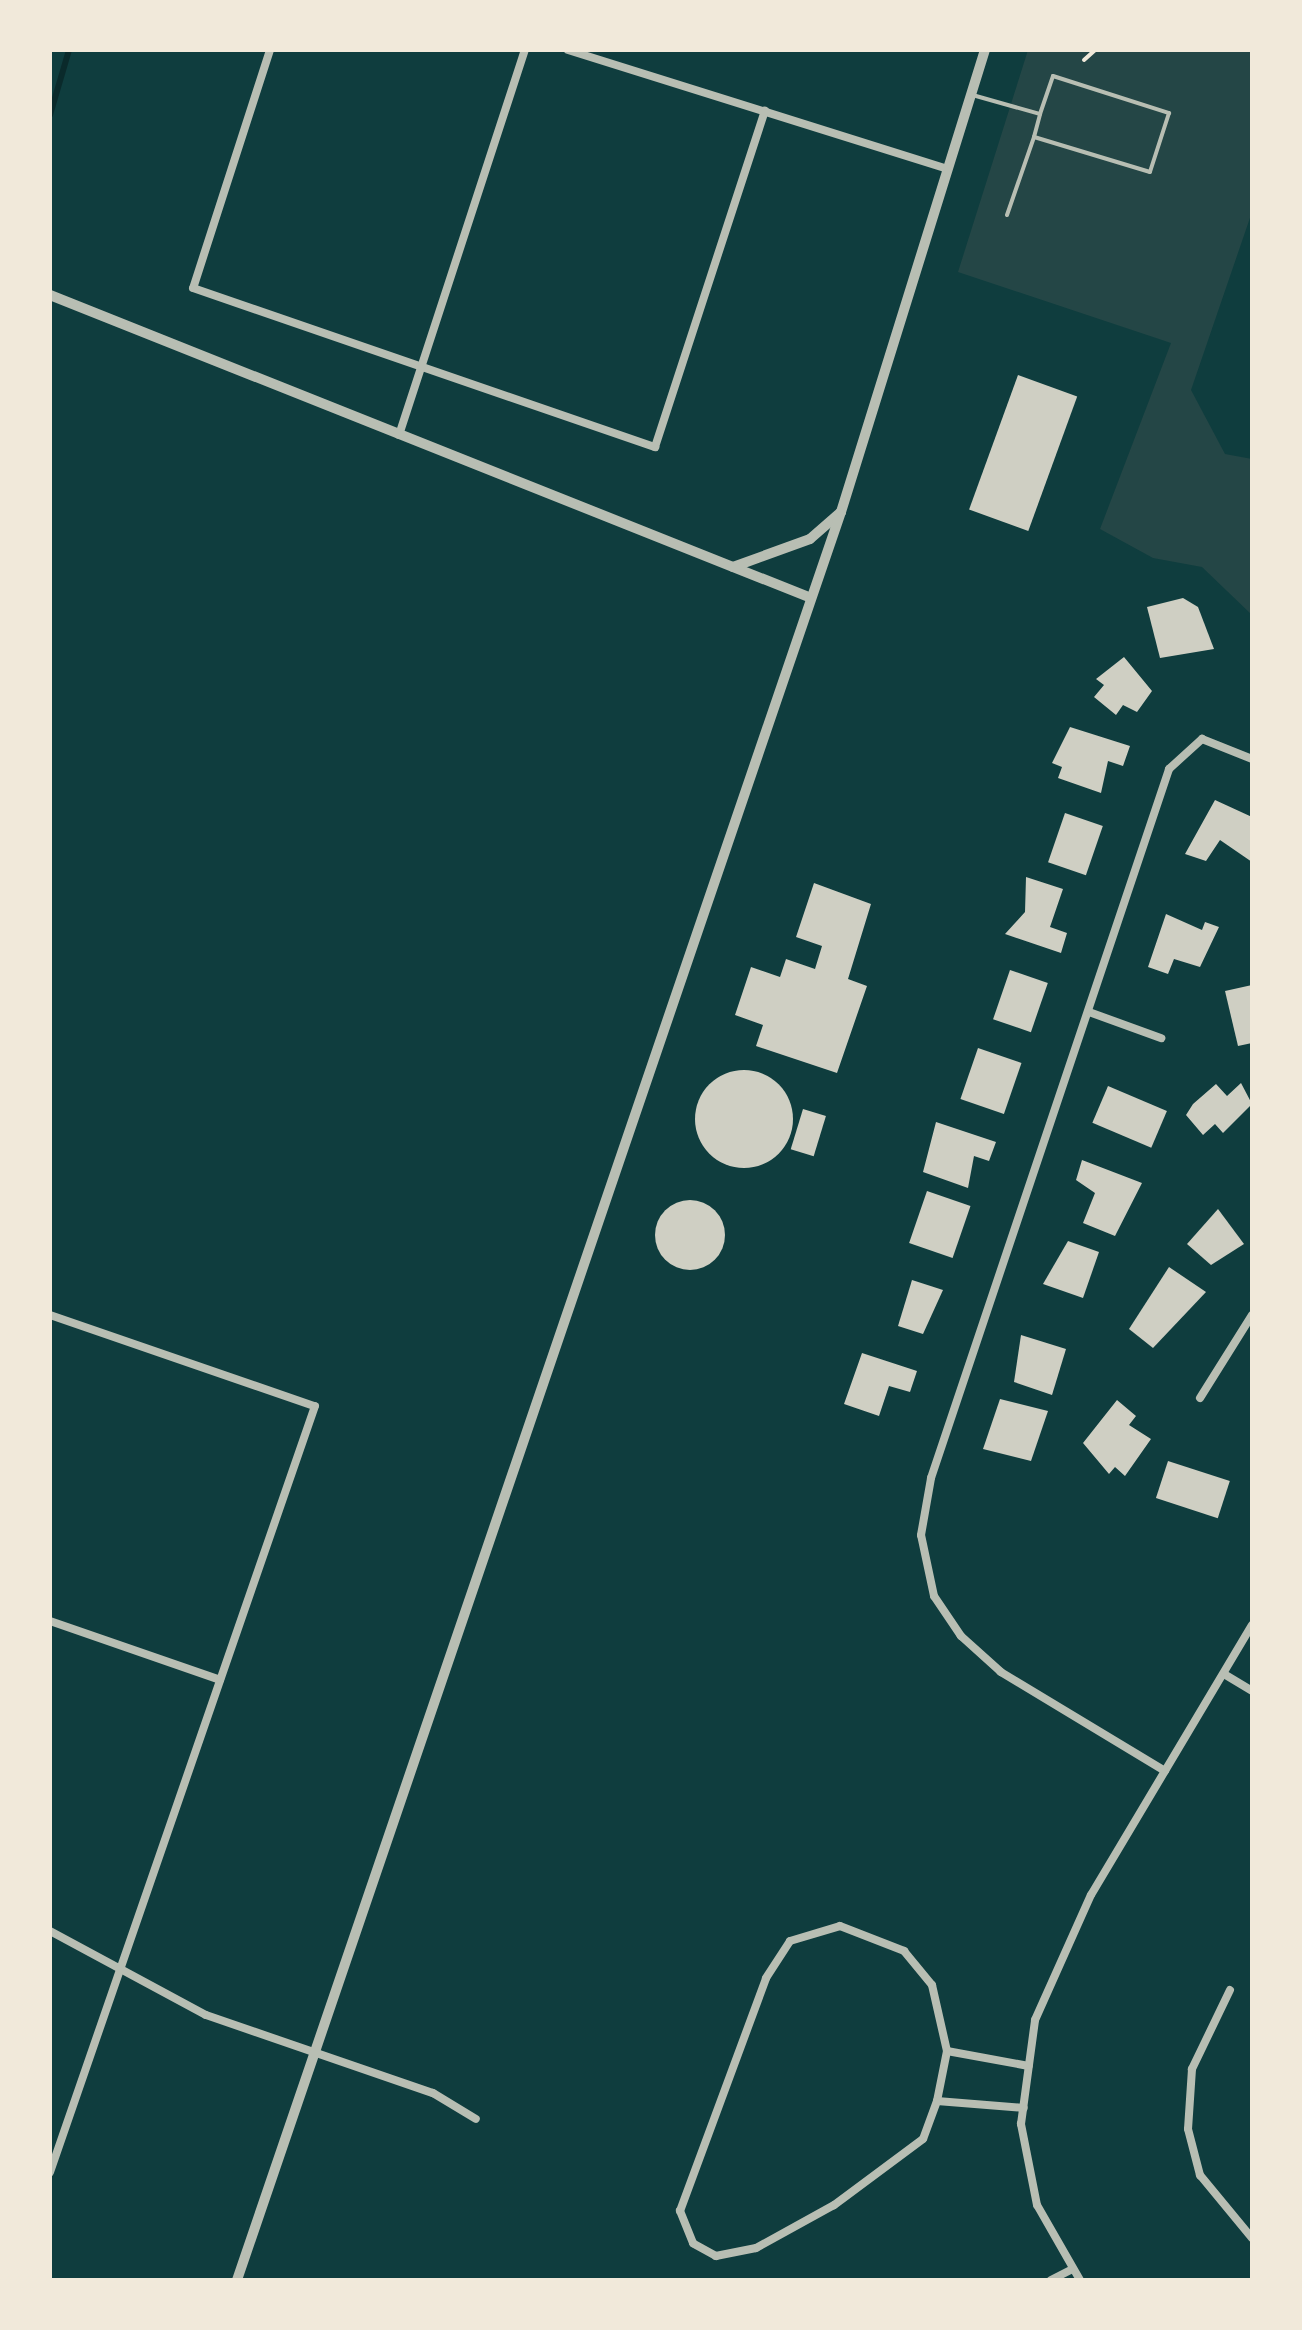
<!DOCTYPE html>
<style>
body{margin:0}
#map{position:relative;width:1302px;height:2330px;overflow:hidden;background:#0f3d3e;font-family:Karla,sans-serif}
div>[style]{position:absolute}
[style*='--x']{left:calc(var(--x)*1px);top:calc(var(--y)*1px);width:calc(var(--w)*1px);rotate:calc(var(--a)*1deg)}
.green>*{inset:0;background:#244646}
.stream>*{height:6px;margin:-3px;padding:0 3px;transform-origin:3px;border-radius:3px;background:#0a2a2b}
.building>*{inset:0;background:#cfcfc3;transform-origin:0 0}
.round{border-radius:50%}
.path>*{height:4px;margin:-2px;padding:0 2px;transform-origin:2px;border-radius:2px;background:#f1e9da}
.service>*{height:4px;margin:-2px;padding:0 2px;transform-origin:2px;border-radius:2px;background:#b8beb3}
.minor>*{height:8px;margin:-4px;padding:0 4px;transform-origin:4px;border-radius:4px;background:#b8beb3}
.tertiary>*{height:10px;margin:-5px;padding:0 5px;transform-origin:5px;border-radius:5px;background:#b8beb3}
span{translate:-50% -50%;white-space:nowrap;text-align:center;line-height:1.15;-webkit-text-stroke:10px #f1e9da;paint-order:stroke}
.frame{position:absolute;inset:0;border:52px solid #f1e9da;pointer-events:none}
</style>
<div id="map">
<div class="green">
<i style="clip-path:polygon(1028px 50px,1252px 50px,1252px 212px,1191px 390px,1225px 454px,1252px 459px,1252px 615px,1202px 567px,1153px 558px,1100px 529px,1171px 343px,958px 272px)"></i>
</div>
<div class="stream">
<i style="--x:50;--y:115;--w:68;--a:-73.7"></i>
</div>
<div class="building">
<i style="left:1018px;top:375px;width:63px;height:143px;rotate:20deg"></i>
<i style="clip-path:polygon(1183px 598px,1198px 607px,1214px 649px,1160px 658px,1147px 607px)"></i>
<i style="clip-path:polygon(1124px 657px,1152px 691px,1137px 712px,1123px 705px,1116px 715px,1094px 697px,1104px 685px,1096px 679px)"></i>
<i style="clip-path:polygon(1070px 727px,1130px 746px,1123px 766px,1108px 761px,1101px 793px,1058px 778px,1062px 767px,1052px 763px)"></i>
<i style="clip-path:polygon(1215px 800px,1252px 817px,1252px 862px,1220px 840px,1206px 861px,1185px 854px)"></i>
<i style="left:1065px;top:813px;width:40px;height:52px;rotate:19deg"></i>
<i style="clip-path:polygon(1026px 877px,1063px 889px,1050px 927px,1067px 933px,1061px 953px,1005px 934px,1025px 912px)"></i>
<i style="clip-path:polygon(814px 883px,871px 904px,848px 979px,867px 986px,837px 1073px,756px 1046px,763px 1025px,735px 1015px,751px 967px,780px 977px,786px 959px,815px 969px,822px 946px,796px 937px)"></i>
<i style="clip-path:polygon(1166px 914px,1202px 930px,1205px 922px,1219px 927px,1200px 967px,1174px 959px,1168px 974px,1148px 967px)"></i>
<i style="left:1010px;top:970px;width:40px;height:52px;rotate:19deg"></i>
<i style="clip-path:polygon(1252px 985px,1252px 1043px,1238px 1046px,1225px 991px)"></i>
<i style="left:978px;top:1048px;width:46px;height:54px;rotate:19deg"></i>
<i class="round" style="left:695px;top:1070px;width:98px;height:98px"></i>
<i style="clip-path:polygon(1241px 1083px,1252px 1104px,1223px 1133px,1215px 1124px,1203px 1135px,1186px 1115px,1193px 1104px,1216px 1084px,1227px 1096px)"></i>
<i style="left:1108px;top:1086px;width:64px;height:40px;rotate:23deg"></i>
<i style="left:803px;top:1109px;width:24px;height:42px;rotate:17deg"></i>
<i style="clip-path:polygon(936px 1122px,996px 1142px,989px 1161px,974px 1156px,968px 1188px,923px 1172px)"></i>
<i style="clip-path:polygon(1082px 1160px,1142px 1183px,1115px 1236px,1083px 1223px,1095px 1193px,1076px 1180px)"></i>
<i style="left:927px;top:1191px;width:46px;height:55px;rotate:19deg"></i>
<i class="round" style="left:655px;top:1200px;width:70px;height:70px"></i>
<i style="clip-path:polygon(1218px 1209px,1244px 1244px,1211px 1265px,1187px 1244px)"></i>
<i style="clip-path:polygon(1068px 1241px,1099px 1252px,1083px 1298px,1043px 1284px)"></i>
<i style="clip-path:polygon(1169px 1267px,1206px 1292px,1153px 1348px,1129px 1329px)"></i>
<i style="clip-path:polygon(912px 1280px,943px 1290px,923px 1334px,898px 1326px)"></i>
<i style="clip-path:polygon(1021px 1335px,1066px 1349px,1052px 1395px,1014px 1382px)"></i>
<i style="clip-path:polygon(862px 1353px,917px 1371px,910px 1392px,889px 1386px,879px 1416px,844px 1404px)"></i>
<i style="clip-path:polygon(1000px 1399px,1048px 1411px,1031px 1461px,983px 1449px)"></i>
<i style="clip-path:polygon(1117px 1400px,1136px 1416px,1129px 1425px,1151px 1439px,1125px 1476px,1115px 1467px,1109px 1474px,1083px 1443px)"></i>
<i style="left:1168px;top:1461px;width:65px;height:39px;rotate:18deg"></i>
</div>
<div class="path">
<i style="--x:1084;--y:60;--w:15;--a:-42"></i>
</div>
<div class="service">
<i style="--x:976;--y:96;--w:66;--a:15.7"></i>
<i style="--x:1040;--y:114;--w:40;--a:-71.1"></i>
<i style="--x:1053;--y:76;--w:122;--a:17.7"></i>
<i style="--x:1169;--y:113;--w:62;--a:107.9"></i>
<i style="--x:1150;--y:172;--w:121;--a:-163.2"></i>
<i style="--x:1034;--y:137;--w:24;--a:-75"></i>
<i style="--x:1007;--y:215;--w:83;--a:-70.9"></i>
</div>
<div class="minor">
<i style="--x:270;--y:50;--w:250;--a:107.9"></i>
<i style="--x:193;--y:288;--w:489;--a:19"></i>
<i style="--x:655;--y:447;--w:354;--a:-71.9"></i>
<i style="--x:568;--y:50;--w:398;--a:17.4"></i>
<i style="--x:399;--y:435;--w:405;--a:-71.9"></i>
<i style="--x:1089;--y:1012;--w:77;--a:19.9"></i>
<i style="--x:50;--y:1315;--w:280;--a:19"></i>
<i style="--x:315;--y:1406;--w:811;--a:109.08"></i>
<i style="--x:1200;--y:1398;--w:98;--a:-57.9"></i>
<i style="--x:50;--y:1621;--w:180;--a:19.1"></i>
<i style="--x:1224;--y:1674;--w:33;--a:31"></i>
<i style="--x:1165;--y:1771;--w:192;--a:-148.9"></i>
<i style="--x:1001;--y:1672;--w:54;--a:-138"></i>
<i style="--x:961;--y:1636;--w:48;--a:-124"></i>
<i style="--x:934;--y:1596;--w:62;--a:-102"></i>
<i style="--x:921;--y:1535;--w:58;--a:-80"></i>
<i style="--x:931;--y:1478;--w:748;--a:-71.44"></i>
<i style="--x:1169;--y:769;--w:45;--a:-42.3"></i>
<i style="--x:1202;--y:739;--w:54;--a:21.8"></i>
<i style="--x:840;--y:1926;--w:69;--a:21.3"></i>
<i style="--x:904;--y:1951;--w:44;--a:50.5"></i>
<i style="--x:932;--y:1985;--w:68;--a:77.2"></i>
<i style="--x:947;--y:2051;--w:51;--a:101.3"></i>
<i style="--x:937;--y:2101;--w:40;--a:110.2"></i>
<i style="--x:923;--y:2139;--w:111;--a:143.4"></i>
<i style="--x:834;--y:2205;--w:89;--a:151.1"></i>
<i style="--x:756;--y:2248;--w:41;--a:168.7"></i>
<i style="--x:716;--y:2256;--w:26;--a:-151"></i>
<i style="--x:693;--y:2243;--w:35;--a:-112"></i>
<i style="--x:680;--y:2211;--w:248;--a:-69.7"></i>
<i style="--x:766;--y:1978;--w:44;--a:-57"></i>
<i style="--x:790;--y:1941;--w:52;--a:-16.7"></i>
<i style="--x:50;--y:1931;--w:177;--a:28.3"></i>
<i style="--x:206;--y:2015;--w:240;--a:19"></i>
<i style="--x:433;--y:2093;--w:50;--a:31.2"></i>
<i style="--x:1230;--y:1990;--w:88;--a:115.7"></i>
<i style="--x:1192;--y:2069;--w:60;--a:93.8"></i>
<i style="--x:1188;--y:2129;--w:48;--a:75.4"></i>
<i style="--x:1200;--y:2175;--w:82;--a:50.5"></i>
<i style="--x:947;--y:2051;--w:83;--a:10.4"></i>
<i style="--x:937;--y:2101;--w:87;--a:4.6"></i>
<i style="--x:1051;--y:2280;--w:22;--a:-27"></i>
<i style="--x:1080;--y:2280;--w:86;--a:-119.8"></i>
<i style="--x:1037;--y:2205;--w:83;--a:-101.2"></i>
<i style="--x:1021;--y:2124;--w:105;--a:-82.3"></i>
<i style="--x:1035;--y:2020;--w:137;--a:-65.9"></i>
<i style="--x:1091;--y:1895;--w:314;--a:-59.2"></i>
</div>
<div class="tertiary">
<i style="--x:50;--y:295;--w:819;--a:21.71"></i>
<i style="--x:733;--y:567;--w:82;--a:-20"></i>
<i style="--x:810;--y:539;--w:41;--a:-41.1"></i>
<i style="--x:237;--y:2280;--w:1868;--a:-71.14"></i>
<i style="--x:841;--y:512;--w:484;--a:-72.7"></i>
</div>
<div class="frame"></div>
</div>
